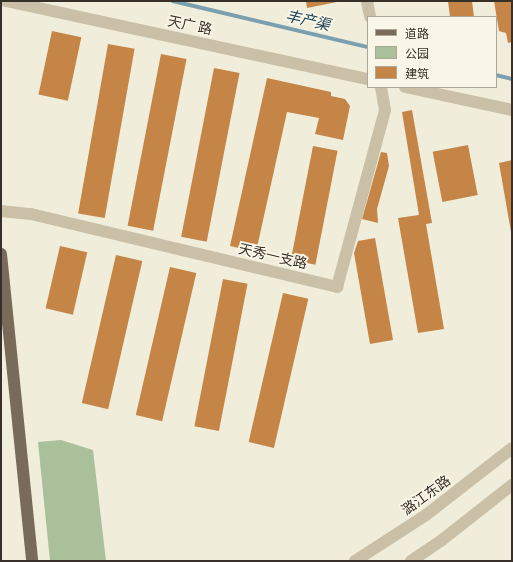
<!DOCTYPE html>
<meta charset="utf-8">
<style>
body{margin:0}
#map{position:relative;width:513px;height:562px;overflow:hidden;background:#f1eddb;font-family:Barlow,"Noto Sans SC",sans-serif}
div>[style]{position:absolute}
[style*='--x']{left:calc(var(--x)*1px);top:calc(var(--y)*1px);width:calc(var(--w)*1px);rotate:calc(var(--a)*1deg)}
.green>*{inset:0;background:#aac09b}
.stream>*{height:3.5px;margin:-1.75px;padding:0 1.75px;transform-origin:1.75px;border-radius:1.75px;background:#7a9fae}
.building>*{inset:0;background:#c48546;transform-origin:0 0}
.minor>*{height:12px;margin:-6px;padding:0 6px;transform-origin:6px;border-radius:6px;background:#c9c0a7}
.major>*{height:12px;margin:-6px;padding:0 6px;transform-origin:6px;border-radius:6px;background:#786b59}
span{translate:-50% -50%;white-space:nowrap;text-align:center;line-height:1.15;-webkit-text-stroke:3.5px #f9f6e7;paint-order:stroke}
.street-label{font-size:14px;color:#363028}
.water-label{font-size:15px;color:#1e4457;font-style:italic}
.frame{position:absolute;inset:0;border:2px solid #363028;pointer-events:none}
.legend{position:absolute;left:367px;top:16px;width:130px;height:72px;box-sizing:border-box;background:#f9f6e7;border:1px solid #aba79b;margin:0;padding:5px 7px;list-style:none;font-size:12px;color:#363028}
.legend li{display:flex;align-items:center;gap:8px;height:20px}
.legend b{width:20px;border:1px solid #aba79b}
</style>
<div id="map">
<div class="green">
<i style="clip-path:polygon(61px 440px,93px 450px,106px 561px,50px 561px,38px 442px)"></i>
</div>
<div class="stream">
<i style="--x:173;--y:1;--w:200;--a:13.3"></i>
<i style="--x:496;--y:75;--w:16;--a:14"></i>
</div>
<div class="building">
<i style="clip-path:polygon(306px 1px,337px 1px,337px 2px,307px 8px)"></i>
<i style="clip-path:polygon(448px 1px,472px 1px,474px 17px,450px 17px)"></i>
<i style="clip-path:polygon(494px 1px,512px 1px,512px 42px,508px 43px,506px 33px,499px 31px)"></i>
<i style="left:52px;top:31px;width:30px;height:65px;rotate:12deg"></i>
<i style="left:108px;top:44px;width:27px;height:172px;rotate:10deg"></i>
<i style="left:161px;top:54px;width:26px;height:175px;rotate:11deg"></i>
<i style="left:214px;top:68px;width:26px;height:172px;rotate:11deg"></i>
<i style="clip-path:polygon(267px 78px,331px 92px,331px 96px,345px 99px,350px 106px,343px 140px,315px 134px,319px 118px,287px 112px,256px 252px,230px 246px)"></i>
<i style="clip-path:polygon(412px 110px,432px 223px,426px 224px,444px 329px,418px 333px,398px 218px,419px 215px,402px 112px)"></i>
<i style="left:468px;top:145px;width:51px;height:36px;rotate:79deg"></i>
<i style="left:313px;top:146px;width:25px;height:116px;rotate:11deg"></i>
<i style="clip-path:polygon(381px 152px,387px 153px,389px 166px,377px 209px,378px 223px,362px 219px)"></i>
<i style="clip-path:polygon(512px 160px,512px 232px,511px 232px,499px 163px)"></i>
<i style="clip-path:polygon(375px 238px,393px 340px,370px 344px,354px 253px,358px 241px)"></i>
<i style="left:60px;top:246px;width:28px;height:64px;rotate:13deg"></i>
<i style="left:116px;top:255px;width:27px;height:152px;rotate:13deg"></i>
<i style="left:170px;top:267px;width:27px;height:152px;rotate:13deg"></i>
<i style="left:223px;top:279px;width:25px;height:150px;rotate:11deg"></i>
<i style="left:283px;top:293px;width:26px;height:153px;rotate:13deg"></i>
</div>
<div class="minor">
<i style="--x:6;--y:1;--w:370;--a:12.2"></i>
<i style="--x:367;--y:1;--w:16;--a:79"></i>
<i style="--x:405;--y:87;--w:109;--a:12.1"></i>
<i style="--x:1;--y:211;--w:30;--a:6"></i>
<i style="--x:31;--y:214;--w:315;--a:13.4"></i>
<i style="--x:337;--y:287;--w:183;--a:-74.8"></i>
<i style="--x:385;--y:110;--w:23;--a:-100"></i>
<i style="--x:355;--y:561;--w:85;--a:-32.9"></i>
<i style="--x:426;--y:515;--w:109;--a:-37.9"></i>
<i style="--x:411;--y:561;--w:37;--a:-34"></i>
<i style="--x:442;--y:540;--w:89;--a:-38.2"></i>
</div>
<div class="major">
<i style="--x:1;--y:254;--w:309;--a:84.2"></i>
</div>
<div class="street-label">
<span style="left:190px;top:25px;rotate:12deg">天广 路</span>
<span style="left:273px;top:256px;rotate:13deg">天秀一支路</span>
<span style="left:426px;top:495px;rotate:-36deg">潞江东路</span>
</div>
<div class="water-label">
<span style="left:308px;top:20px;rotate:13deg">丰产渠</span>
</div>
<div class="frame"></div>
<ul class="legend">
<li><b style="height:5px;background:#786b59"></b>道路</li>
<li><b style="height:11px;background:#aac09b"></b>公园</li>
<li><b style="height:11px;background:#c48546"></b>建筑</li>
</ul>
</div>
